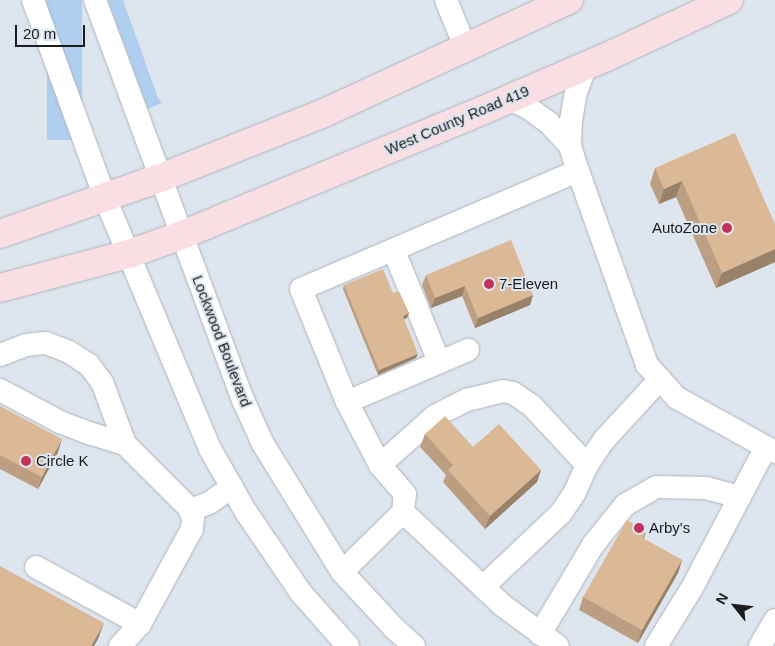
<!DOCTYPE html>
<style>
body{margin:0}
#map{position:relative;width:775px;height:646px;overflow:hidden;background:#dde5ee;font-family:Helvetica,sans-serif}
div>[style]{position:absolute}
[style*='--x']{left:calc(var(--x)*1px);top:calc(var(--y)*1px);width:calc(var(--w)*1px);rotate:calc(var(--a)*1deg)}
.green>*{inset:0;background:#b0ceef;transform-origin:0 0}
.roads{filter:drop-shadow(0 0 1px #adb4bd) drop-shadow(0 0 1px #adb4bd)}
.minor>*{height:22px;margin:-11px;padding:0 11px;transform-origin:11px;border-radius:11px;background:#fff}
.major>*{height:28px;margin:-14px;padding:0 14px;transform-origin:14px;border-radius:14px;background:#f9dfe3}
.wall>*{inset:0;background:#bc9f82}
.shaded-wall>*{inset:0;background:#99826a}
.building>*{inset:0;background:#dbb997}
.dots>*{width:14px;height:14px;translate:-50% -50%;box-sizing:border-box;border:2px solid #dde5ee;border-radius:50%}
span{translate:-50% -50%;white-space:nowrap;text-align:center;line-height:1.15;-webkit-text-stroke:4px #dde5ee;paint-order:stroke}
.street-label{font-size:15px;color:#1a1c20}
.poi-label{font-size:15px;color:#1a1c20}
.right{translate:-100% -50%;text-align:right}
.left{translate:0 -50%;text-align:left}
.north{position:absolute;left:710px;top:581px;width:50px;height:50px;-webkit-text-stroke:4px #dde5ee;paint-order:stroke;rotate:299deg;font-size:14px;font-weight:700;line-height:20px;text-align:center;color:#1a1c20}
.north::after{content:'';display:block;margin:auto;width:18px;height:22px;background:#1a1c20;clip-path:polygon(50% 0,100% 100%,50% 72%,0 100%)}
.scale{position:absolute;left:15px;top:25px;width:70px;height:22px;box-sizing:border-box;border:2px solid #1a1c20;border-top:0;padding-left:6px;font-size:15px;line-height:18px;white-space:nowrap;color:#1a1c20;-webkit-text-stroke:4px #dde5ee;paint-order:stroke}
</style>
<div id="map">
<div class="green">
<i style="left:47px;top:0;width:35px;height:140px"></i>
<i style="clip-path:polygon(108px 0,123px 0,158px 98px,162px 103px,148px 109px)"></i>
</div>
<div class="roads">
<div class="minor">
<i style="--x:33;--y:0;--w:211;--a:70"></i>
<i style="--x:105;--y:198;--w:272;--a:67.3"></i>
<i style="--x:210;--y:449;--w:73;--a:60.3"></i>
<i style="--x:246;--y:512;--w:98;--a:55.8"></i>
<i style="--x:301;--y:593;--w:71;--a:48.4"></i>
<i style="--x:95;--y:0;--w:429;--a:69.7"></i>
<i style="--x:244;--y:402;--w:46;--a:65.7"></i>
<i style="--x:263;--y:444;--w:150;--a:58.3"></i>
<i style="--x:342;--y:572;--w:76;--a:47.1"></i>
<i style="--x:394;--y:628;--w:27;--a:42"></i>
<i style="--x:446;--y:0;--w:53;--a:67.8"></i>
<i style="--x:508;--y:99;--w:21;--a:23"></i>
<i style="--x:527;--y:107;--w:26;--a:36"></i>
<i style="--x:548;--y:122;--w:33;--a:47"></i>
<i style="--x:578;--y:171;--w:206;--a:70.4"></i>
<i style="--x:647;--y:365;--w:45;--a:47.7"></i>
<i style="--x:677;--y:398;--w:112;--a:28.9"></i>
<i style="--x:394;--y:251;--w:120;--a:67.9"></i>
<i style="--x:0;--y:355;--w:28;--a:-21"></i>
<i style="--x:26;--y:345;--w:20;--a:-6"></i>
<i style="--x:46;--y:343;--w:25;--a:21"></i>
<i style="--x:69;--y:352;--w:24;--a:33"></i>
<i style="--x:89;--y:365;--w:21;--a:53"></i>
<i style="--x:102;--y:382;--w:66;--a:69.6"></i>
<i style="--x:125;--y:444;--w:91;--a:45"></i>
<i style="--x:189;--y:508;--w:11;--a:68"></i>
<i style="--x:193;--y:518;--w:11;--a:95"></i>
<i style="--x:192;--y:529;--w:108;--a:118.7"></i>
<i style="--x:140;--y:624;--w:30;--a:132"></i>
<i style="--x:0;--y:390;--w:68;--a:28.1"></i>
<i style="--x:60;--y:422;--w:31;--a:21"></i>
<i style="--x:89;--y:433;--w:38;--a:17"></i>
<i style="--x:347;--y:402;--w:132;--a:-23.3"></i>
<i style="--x:380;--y:465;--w:74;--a:-41.7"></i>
<i style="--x:435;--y:416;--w:36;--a:-27"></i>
<i style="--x:467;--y:400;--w:37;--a:-14"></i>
<i style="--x:503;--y:391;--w:10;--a:11"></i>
<i style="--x:513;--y:393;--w:23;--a:34"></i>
<i style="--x:532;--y:406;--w:81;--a:47"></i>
<i style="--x:189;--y:508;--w:7;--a:0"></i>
<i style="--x:196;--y:508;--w:14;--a:-21"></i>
<i style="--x:209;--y:503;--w:28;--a:-35"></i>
<i style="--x:403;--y:512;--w:136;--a:43.2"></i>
<i style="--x:502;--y:605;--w:69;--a:36.2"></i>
<i style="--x:36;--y:567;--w:119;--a:28.7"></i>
<i style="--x:342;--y:572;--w:86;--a:-44.5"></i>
<i style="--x:403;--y:512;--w:18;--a:-84"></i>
<i style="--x:405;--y:494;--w:38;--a:-131"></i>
<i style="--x:380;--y:465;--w:71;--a:-117.6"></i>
<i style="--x:347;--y:402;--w:122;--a:-112.2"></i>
<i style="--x:301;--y:289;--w:301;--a:-23.1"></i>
<i style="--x:578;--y:171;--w:26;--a:-108"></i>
<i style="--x:570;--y:146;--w:26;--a:-88"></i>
<i style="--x:571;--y:120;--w:28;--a:-80"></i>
<i style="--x:576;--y:92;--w:28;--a:-69"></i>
<i style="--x:483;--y:587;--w:108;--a:-43.5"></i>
<i style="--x:561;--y:513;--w:25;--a:-56"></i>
<i style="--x:575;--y:492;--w:30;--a:-66"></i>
<i style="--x:587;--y:465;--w:30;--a:-56"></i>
<i style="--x:604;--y:440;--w:83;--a:-47.4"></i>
<i style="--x:540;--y:634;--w:104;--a:-59.2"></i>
<i style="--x:593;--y:545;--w:51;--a:-51.3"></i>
<i style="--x:625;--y:505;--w:36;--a:-30"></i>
<i style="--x:656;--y:487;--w:50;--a:1.1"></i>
<i style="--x:706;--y:488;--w:35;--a:15"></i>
<i style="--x:656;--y:646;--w:68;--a:-58.2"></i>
<i style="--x:692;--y:588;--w:159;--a:-62.3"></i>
<i style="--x:760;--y:646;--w:30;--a:-60"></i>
</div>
<div class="major">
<i style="--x:0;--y:234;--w:170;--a:-19.3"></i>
<i style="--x:160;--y:178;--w:176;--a:-21.6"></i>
<i style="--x:324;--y:113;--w:270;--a:-24.8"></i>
<i style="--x:0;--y:288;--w:133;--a:-14.8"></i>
<i style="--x:129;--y:254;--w:56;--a:-19.7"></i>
<i style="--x:182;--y:235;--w:308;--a:-22.5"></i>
<i style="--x:467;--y:117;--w:159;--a:-23.3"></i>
<i style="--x:613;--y:54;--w:128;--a:-25"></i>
</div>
</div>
<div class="wall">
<i style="clip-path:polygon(655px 168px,775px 224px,775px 262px,716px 288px,676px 197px,659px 204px,650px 184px)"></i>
<i style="clip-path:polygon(426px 275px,533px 295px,530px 305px,475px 328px,462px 296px,431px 308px,422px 285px)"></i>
<i style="clip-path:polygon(344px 285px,393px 293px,409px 313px,407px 318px,404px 319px,416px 358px,378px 375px,343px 289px)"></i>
<i style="clip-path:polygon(0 406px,58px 452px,38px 489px,0 469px)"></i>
<i style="clip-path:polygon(425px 434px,473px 447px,541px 470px,537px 482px,485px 529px,443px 482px,446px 475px,420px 447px)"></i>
<i style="clip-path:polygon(646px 532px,644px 539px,682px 560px,678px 573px,638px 643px,579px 610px,583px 597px)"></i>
</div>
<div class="shaded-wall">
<i style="clip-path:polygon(682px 181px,676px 197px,659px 204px,664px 189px)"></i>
<i style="clip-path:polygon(775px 249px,775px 262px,716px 288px,722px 273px)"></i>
<i style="clip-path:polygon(465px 286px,462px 296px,431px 308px,435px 298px)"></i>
<i style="clip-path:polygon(533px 295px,530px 305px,475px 328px,478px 318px)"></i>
<i style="clip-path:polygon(409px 313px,407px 318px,401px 320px,403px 316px)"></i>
<i style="clip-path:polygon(418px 354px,416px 358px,378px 375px,379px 370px)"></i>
<i style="clip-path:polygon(62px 439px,58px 452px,38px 489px,42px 477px)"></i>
<i style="clip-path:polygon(541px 470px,537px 482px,485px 529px,490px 516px)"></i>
<i style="clip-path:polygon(682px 560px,678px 573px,638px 643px,642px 630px)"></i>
<i style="clip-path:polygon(104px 623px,98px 639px,94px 646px,91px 646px)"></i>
</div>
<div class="building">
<i style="clip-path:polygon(735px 133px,775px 224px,775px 249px,722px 273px,682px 181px,664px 189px,655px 168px)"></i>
<i style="clip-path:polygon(511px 240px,533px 295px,478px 318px,465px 286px,435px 298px,426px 275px)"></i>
<i style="clip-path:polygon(383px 269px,393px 293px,399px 291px,409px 313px,403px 316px,418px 354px,379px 370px,344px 285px)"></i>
<i style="clip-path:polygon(0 406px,62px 439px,42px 477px,0 455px)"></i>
<i style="clip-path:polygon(445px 416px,473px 447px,499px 424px,541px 470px,490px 516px,448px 470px,453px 465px,425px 434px)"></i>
<i style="clip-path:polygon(627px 520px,646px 532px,642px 538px,682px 560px,642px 630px,583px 597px)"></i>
<i style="clip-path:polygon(0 566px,104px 623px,91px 646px,0 646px)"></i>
</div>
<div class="dots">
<i style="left:727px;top:228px;background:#c2335c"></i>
<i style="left:489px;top:284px;background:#c2335c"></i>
<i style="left:26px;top:461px;background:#c2335c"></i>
<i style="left:639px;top:528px;background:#c2335c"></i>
</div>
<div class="street-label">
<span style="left:457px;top:120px;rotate:-23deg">West County Road 419</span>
<span style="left:222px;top:341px;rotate:69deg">Lockwood Boulevard</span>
</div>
<div class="poi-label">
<span class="right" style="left:717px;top:228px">AutoZone</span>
<span class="left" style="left:499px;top:284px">7-Eleven</span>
<span class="left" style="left:36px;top:461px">Circle K</span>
<span class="left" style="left:649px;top:528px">Arby's</span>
</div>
<div class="north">N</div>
<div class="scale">20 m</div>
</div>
